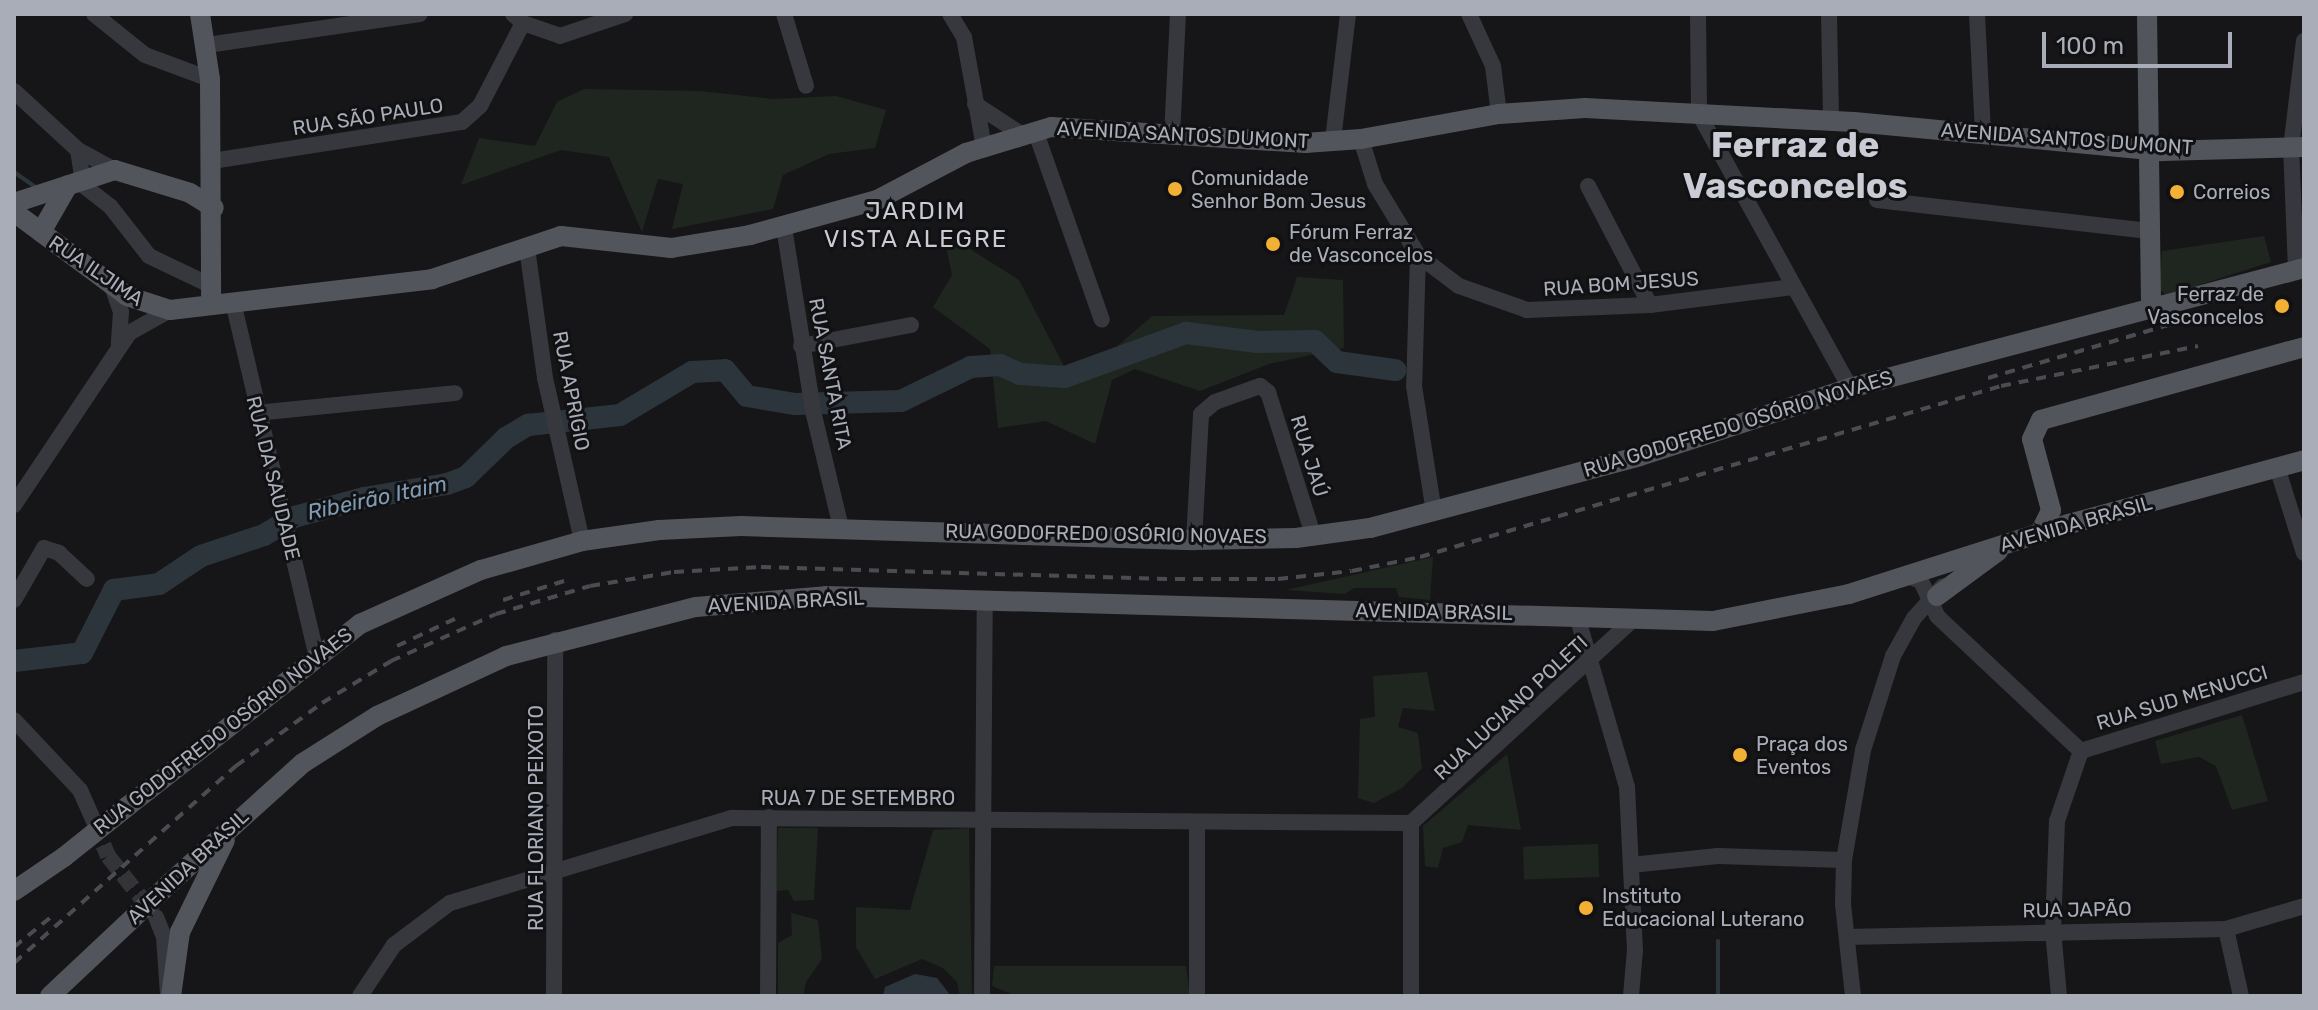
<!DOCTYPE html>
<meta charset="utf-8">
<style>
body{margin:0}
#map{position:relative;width:2318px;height:1010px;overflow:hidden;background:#161618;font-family:Rubik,sans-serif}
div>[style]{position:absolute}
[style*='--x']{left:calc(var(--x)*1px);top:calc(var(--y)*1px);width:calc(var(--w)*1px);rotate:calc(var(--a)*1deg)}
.green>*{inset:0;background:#1e261f;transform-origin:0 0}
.water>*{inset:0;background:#2c353c}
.stream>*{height:4px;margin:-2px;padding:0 2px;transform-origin:2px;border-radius:2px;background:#2c353c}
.river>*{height:22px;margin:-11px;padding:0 11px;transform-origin:11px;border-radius:11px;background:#2c353c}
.minor-tunnel>*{height:16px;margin-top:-8px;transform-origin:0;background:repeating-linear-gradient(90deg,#333438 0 16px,transparent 0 24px)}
.minor>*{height:16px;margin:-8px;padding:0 8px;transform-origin:8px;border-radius:8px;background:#37383d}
.major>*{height:20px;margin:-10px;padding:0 10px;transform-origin:10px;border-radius:10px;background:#53555c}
.rail>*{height:4px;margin-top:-2px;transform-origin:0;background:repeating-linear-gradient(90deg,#4a4c52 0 10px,transparent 0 18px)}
.major-bridge>*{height:20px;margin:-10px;padding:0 10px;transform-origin:10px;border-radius:10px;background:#53555c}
.dots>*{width:22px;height:22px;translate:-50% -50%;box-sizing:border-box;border:4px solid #111113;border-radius:50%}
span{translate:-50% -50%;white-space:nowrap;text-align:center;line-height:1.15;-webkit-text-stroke:6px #111113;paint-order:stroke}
.street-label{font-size:20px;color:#a8adb8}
.poi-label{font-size:20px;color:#a8adb8}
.left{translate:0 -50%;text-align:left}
.right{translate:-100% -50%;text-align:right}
.water-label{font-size:22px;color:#7f9bb3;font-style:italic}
.quarter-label{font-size:24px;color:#c9ccd4;letter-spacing:2px}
.town-label{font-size:36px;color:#c9ccd4;font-weight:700}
.frame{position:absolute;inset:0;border:16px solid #a8adb8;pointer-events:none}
.scale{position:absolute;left:2042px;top:32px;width:190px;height:36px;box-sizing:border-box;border:4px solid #a8adb8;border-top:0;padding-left:10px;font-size:24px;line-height:28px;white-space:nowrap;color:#a8adb8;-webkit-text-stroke:6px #111113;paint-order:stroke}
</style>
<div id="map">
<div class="green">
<i style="clip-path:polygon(584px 89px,700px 91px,774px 99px,836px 96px,886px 110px,875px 148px,829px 154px,783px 175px,773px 209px,672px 229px,683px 184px,658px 179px,642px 232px,609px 157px,561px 150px,461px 185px,479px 138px,535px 146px,557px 102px)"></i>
<i style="clip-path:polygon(943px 232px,1019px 280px,1065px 368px,1113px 350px,1152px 316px,1284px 315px,1297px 277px,1343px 280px,1344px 348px,1269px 364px,1200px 391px,1135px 369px,1112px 380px,1095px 444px,1046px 421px,998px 428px,990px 349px,933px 307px,952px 275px)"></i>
<i style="clip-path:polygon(2264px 236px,2271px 262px,2177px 292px,2165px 294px,2159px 289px,2162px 251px)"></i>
<i style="clip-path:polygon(1433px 557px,1430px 600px,1399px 597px,1396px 588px,1354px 588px,1345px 594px,1286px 590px)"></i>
<i style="clip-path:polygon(1427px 672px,1435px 711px,1403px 708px,1398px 727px,1418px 733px,1422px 768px,1402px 788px,1374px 803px,1358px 798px,1360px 719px,1375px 717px,1373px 676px)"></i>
<i style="clip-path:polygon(2242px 715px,2268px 801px,2232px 810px,2216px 766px,2199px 757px,2161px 764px,2155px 741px)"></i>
<i style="clip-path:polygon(1507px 754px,1521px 830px,1468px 825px,1462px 842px,1443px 848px,1438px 868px,1425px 866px,1423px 826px)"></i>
<i style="clip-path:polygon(778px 828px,818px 828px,814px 900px,794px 901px,788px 890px,776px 891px)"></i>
<i style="clip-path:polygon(969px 828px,972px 996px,960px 996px,957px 982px,943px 968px,922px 959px,875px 979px,856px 947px,856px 907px,910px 910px,933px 830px)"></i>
<i style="left:1598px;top:844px;width:33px;height:75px;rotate:88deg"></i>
<i style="clip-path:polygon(791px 913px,818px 920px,822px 959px,806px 982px,803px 996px,778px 996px,778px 943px,792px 935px)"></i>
<i style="clip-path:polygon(994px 966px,1186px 966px,1190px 996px,1016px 996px,992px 986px)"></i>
</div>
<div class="water">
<i style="clip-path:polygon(915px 974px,937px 978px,951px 996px,883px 996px,885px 987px)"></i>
</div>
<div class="stream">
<i style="--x:14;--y:172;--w:29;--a:35"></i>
<i style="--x:1718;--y:941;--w:55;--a:90"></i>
</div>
<div class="river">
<i style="--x:14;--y:661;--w:68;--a:-6.7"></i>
<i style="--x:82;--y:653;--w:71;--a:-63.1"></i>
<i style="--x:114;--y:590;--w:45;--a:-7.6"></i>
<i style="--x:159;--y:584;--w:50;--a:-33.7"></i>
<i style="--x:201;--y:556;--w:66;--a:-18.4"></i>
<i style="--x:264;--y:535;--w:35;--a:-31"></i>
<i style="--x:294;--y:517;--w:73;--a:-15.2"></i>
<i style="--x:364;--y:498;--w:84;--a:-9.6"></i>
<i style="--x:447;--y:484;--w:20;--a:-20"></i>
<i style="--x:466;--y:477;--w:56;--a:-44.3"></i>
<i style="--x:506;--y:438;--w:26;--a:-31"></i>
<i style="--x:528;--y:425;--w:93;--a:-6.2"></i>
<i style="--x:620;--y:415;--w:84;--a:-30.8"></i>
<i style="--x:692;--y:372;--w:33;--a:-3"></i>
<i style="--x:725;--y:370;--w:34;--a:50"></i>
<i style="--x:747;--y:396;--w:49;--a:9.5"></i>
<i style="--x:795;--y:404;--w:106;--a:-1.6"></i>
<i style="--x:901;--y:401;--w:78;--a:-25.9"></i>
<i style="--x:971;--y:367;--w:29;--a:-4"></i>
<i style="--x:1000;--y:365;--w:22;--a:24"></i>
<i style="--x:1020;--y:374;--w:45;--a:3.8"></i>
<i style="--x:1065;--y:377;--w:129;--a:-20"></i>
<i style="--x:1186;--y:333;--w:72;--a:7.2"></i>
<i style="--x:1257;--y:342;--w:58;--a:-1"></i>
<i style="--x:1315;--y:341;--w:30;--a:44"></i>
<i style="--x:1337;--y:362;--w:59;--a:7.9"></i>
</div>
<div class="minor-tunnel">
<i style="--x:94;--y:823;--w:36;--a:67"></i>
<i style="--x:108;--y:856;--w:73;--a:51.7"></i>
</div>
<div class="minor">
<i style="--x:94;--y:14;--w:65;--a:38.8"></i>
<i style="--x:145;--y:55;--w:69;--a:20.3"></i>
<i style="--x:513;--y:14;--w:13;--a:42"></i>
<i style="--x:523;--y:23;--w:39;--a:19"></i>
<i style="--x:560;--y:36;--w:69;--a:-18.7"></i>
<i style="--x:784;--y:14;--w:75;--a:73"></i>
<i style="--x:950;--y:14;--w:27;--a:59"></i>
<i style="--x:964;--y:37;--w:112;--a:79.7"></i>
<i style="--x:1469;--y:14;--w:57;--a:65.2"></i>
<i style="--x:1493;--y:66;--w:48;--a:82.9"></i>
<i style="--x:1698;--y:14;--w:100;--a:89.4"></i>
<i style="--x:1699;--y:114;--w:313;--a:61.1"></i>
<i style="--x:1829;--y:14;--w:106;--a:88.9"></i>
<i style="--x:1977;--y:14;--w:119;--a:87.1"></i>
<i style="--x:207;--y:45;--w:215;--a:-8.3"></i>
<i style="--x:14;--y:91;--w:87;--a:42.7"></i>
<i style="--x:78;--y:150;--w:42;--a:28.4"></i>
<i style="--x:975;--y:104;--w:55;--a:33.1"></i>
<i style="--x:1035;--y:130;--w:201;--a:70.6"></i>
<i style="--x:1172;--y:136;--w:122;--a:-87.2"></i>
<i style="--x:1361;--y:139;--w:47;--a:72.7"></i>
<i style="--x:1375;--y:184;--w:83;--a:58.8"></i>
<i style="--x:1418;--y:255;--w:131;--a:91.7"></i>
<i style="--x:1414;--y:386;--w:128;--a:81"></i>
<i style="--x:1333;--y:140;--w:127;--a:-83.2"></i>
<i style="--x:78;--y:150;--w:36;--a:81"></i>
<i style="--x:84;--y:186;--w:33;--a:38"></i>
<i style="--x:110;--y:206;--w:63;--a:52"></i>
<i style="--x:149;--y:256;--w:70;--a:25.5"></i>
<i style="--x:212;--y:161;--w:253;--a:-8.9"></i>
<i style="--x:462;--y:122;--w:24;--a:-42"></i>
<i style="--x:480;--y:106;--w:93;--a:-62.6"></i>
<i style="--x:1588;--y:186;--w:134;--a:62.5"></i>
<i style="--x:1877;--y:200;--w:274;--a:6.5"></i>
<i style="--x:784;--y:227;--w:186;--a:81"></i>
<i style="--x:813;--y:411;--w:120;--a:76.5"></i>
<i style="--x:527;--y:248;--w:131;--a:82.1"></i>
<i style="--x:545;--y:378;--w:167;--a:77.2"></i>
<i style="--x:1418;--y:255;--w:51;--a:37.1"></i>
<i style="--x:1459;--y:286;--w:72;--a:19.4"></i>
<i style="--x:1527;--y:310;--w:123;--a:-2.3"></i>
<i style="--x:1650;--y:305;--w:143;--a:-7.2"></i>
<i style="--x:2296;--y:270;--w:122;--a:-92.3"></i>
<i style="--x:2291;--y:148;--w:108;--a:-83.1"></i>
<i style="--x:112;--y:286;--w:28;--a:71"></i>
<i style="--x:121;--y:312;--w:32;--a:94"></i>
<i style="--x:233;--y:302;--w:362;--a:76.7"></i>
<i style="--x:801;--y:346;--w:112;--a:-10.8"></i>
<i style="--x:256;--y:413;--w:200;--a:-5.7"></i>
<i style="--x:2277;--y:467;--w:90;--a:72.6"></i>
<i style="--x:14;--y:505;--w:207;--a:-56.2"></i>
<i style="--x:129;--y:333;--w:47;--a:-29.3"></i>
<i style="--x:1194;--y:540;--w:126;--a:-86.8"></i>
<i style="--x:1201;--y:414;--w:18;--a:-41"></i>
<i style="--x:1215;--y:402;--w:48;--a:-19.6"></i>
<i style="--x:1260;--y:386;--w:10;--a:37"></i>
<i style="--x:1268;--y:392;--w:150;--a:72.5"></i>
<i style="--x:1905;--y:575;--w:17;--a:21"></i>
<i style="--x:1921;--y:581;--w:38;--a:65"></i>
<i style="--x:1937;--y:616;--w:197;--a:43.2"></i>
<i style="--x:14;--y:600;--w:60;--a:-60"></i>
<i style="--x:44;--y:548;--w:16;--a:18"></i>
<i style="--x:59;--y:553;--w:38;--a:43"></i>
<i style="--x:1577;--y:616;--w:178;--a:73.7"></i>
<i style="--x:1627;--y:787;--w:163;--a:87.2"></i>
<i style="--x:1635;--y:950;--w:46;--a:95"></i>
<i style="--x:14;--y:720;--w:96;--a:46.7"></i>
<i style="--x:80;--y:790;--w:35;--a:66"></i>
<i style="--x:1197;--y:823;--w:173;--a:90"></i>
<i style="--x:1411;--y:823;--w:173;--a:90"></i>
<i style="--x:1631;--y:865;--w:87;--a:-5.9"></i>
<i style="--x:1718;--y:856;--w:126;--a:1.8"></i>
<i style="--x:156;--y:917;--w:22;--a:68"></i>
<i style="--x:164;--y:937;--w:57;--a:86"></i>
<i style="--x:2226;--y:929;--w:69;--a:77.4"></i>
<i style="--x:1847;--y:937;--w:379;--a:-1.2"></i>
<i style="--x:2226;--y:929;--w:81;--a:-16.4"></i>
<i style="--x:360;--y:996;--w:61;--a:-56.3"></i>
<i style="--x:394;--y:945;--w:70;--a:-36.9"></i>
<i style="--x:450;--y:903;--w:295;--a:-16.8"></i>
<i style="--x:732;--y:818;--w:679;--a:0.42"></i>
<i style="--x:1411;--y:823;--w:304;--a:-42.5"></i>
<i style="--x:554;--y:996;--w:356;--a:-89.8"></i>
<i style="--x:768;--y:996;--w:179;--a:-89.7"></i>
<i style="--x:982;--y:996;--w:394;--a:-89.6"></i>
<i style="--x:1853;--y:996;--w:93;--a:-96.2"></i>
<i style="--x:1843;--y:904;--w:44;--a:-88.7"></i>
<i style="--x:1844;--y:860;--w:112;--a:-80.2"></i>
<i style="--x:1863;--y:750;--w:99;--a:-72.3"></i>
<i style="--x:1893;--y:656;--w:43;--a:-61.1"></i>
<i style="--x:1914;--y:618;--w:43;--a:-47.8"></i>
<i style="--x:2059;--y:996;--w:66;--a:-95.2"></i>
<i style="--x:2053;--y:930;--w:109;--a:-87.9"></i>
<i style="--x:2057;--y:821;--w:74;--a:-71.1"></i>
<i style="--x:2081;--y:751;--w:233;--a:-17.2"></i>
</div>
<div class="major">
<i style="--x:200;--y:14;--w:66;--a:81.3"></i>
<i style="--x:210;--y:79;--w:226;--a:89.7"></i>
<i style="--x:2147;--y:14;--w:295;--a:89.2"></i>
<i style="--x:14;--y:203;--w:106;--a:-18.1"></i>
<i style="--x:115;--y:170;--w:78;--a:17"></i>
<i style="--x:190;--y:193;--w:28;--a:32"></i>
<i style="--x:14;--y:212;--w:141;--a:36.6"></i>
<i style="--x:127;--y:296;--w:45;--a:18"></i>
<i style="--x:170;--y:310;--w:264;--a:-6.7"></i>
<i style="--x:432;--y:279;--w:136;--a:-18.4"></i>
<i style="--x:561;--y:236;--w:111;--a:6.2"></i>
<i style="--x:671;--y:248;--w:80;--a:-9.3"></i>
<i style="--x:750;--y:235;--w:132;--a:-15.4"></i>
<i style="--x:877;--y:200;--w:101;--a:-27.8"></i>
<i style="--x:966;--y:153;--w:89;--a:-17"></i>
<i style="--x:1051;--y:127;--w:255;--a:3.6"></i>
<i style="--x:1305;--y:143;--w:56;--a:-4.1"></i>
<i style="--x:1361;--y:139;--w:140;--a:-10.3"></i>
<i style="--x:1499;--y:114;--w:86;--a:-4"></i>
<i style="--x:1585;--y:108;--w:269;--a:3"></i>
<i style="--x:1854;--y:122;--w:310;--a:5.4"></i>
<i style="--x:2163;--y:151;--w:141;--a:-1.6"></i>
<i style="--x:41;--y:232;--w:54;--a:-60.1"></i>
<i style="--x:2040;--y:533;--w:25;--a:-64"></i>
<i style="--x:2051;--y:510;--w:73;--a:-105"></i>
<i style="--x:2032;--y:439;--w:21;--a:-65"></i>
<i style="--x:2041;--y:420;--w:273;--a:-15.5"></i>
<i style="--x:1937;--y:596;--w:76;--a:-36.4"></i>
<i style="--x:128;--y:806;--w:295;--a:-38.1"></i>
<i style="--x:360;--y:624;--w:133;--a:-24.1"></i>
<i style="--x:481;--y:570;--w:105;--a:-16"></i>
<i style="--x:582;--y:541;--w:78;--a:-8.1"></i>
<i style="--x:659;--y:530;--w:82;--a:-2.8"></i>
<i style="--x:741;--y:526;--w:453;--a:1.8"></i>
<i style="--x:1194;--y:540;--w:102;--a:-1.1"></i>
<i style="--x:1296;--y:538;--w:75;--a:-7.7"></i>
<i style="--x:1370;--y:528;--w:279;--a:-14.9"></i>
<i style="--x:1640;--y:456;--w:221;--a:-17.9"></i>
<i style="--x:1850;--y:388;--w:470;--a:-14.8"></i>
<i style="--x:170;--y:883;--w:179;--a:-42.1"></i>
<i style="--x:303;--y:763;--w:88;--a:-32.4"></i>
<i style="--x:377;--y:716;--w:142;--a:-24.9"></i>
<i style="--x:506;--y:656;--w:196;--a:-14.5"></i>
<i style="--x:696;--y:607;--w:130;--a:-4.8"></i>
<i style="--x:826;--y:596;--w:887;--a:1.61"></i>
<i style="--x:1713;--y:621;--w:139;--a:-11.2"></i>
<i style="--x:1849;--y:594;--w:231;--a:-17.7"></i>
<i style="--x:2069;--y:524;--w:244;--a:-15.2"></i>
<i style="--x:14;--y:891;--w:60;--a:-34.2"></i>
<i style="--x:50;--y:996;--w:115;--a:-43.2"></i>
<i style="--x:171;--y:996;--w:65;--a:-82"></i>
<i style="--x:180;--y:932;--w:102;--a:-63.9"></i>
</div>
<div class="rail">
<i style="--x:1988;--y:378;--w:209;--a:-16.4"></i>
<i style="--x:503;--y:600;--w:64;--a:-17.3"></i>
<i style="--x:397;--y:646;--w:68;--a:-25.1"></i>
<i style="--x:14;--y:947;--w:48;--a:-39"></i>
<i style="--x:14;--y:963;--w:297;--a:-41.6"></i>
<i style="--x:236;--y:766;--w:107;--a:-36.2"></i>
<i style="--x:322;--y:703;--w:81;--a:-31.3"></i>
<i style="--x:391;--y:661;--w:115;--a:-24.1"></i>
<i style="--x:496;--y:614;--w:98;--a:-16.6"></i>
<i style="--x:590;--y:586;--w:85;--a:-9.5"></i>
<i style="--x:674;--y:572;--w:87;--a:-3.3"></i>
<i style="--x:761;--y:567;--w:414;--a:1.7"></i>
<i style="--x:1175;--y:579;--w:103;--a:0"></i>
<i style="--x:1278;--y:579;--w:74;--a:-6.2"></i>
<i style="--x:1352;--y:571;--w:69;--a:-11.6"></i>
<i style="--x:1420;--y:557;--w:606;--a:-16.4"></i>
<i style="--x:2001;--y:386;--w:201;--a:-11.5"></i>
</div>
<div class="major-bridge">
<i style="--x:64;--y:857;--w:82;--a:-38.6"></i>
<i style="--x:134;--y:917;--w:50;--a:-43.4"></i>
</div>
<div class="dots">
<i style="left:1175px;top:189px;background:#f2b134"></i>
<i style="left:2177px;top:192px;background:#f2b134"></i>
<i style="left:1273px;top:244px;background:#f2b134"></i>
<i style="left:2282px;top:306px;background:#f2b134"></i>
<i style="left:1740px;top:755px;background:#f2b134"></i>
<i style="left:1586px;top:908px;background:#f2b134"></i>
</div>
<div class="street-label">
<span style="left:368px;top:117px;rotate:-9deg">RUA SÃO PAULO</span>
<span style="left:1183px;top:135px;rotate:3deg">AVENIDA SANTOS DUMONT</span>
<span style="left:2067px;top:139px;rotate:4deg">AVENIDA SANTOS DUMONT</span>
<span style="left:96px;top:271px;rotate:34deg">RUA ILJIMA</span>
<span style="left:1621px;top:284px;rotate:-4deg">RUA BOM JESUS</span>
<span style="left:830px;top:374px;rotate:79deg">RUA SANTA RITA</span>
<span style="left:571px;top:391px;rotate:79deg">RUA APRIGIO</span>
<span style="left:1738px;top:424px;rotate:-17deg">RUA GODOFREDO OSÓRIO NOVAES</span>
<span style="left:1309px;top:456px;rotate:73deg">RUA JAÚ</span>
<span style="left:273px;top:478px;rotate:76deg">RUA DA SAUDADE</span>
<span style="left:2076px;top:524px;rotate:-16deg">AVENIDA BRASIL</span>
<span style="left:1106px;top:534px;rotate:1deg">RUA GODOFREDO OSÓRIO NOVAES</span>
<span style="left:786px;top:602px;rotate:-3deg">AVENIDA BRASIL</span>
<span style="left:1434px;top:612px;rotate:1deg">AVENIDA BRASIL</span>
<span style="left:2182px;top:698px;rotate:-17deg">RUA SUD MENUCCI</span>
<span style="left:1511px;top:708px;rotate:-43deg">RUA LUCIANO POLETI</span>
<span style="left:223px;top:731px;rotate:-38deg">RUA GODOFREDO OSÓRIO NOVAES</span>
<span style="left:858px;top:798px">RUA 7 DE SETEMBRO</span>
<span style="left:536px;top:818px;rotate:-90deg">RUA FLORIANO PEIXOTO</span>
<span style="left:188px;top:867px;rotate:-43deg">AVENIDA BRASIL</span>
<span style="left:2077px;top:910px;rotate:-1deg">RUA JAPÃO</span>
</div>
<div class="poi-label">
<span class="left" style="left:1191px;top:190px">Comunidade<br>Senhor Bom Jesus</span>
<span class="left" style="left:2193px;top:192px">Correios</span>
<span class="left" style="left:1289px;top:244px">Fórum Ferraz<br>de Vasconcelos</span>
<span class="right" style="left:2264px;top:306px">Ferraz de<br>Vasconcelos</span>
<span class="left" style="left:1756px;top:756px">Praça dos<br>Eventos</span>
<span class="left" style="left:1602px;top:908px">Instituto<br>Educacional Luterano</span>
</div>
<div class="water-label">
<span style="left:377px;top:498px;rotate:-12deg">Ribeirão Itaim</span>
</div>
<div class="quarter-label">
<span style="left:916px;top:226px">JARDIM<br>VISTA ALEGRE</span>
</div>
<div class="town-label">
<span style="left:1795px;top:165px">Ferraz de<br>Vasconcelos</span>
</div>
<div class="frame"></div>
<div class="scale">100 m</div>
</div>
